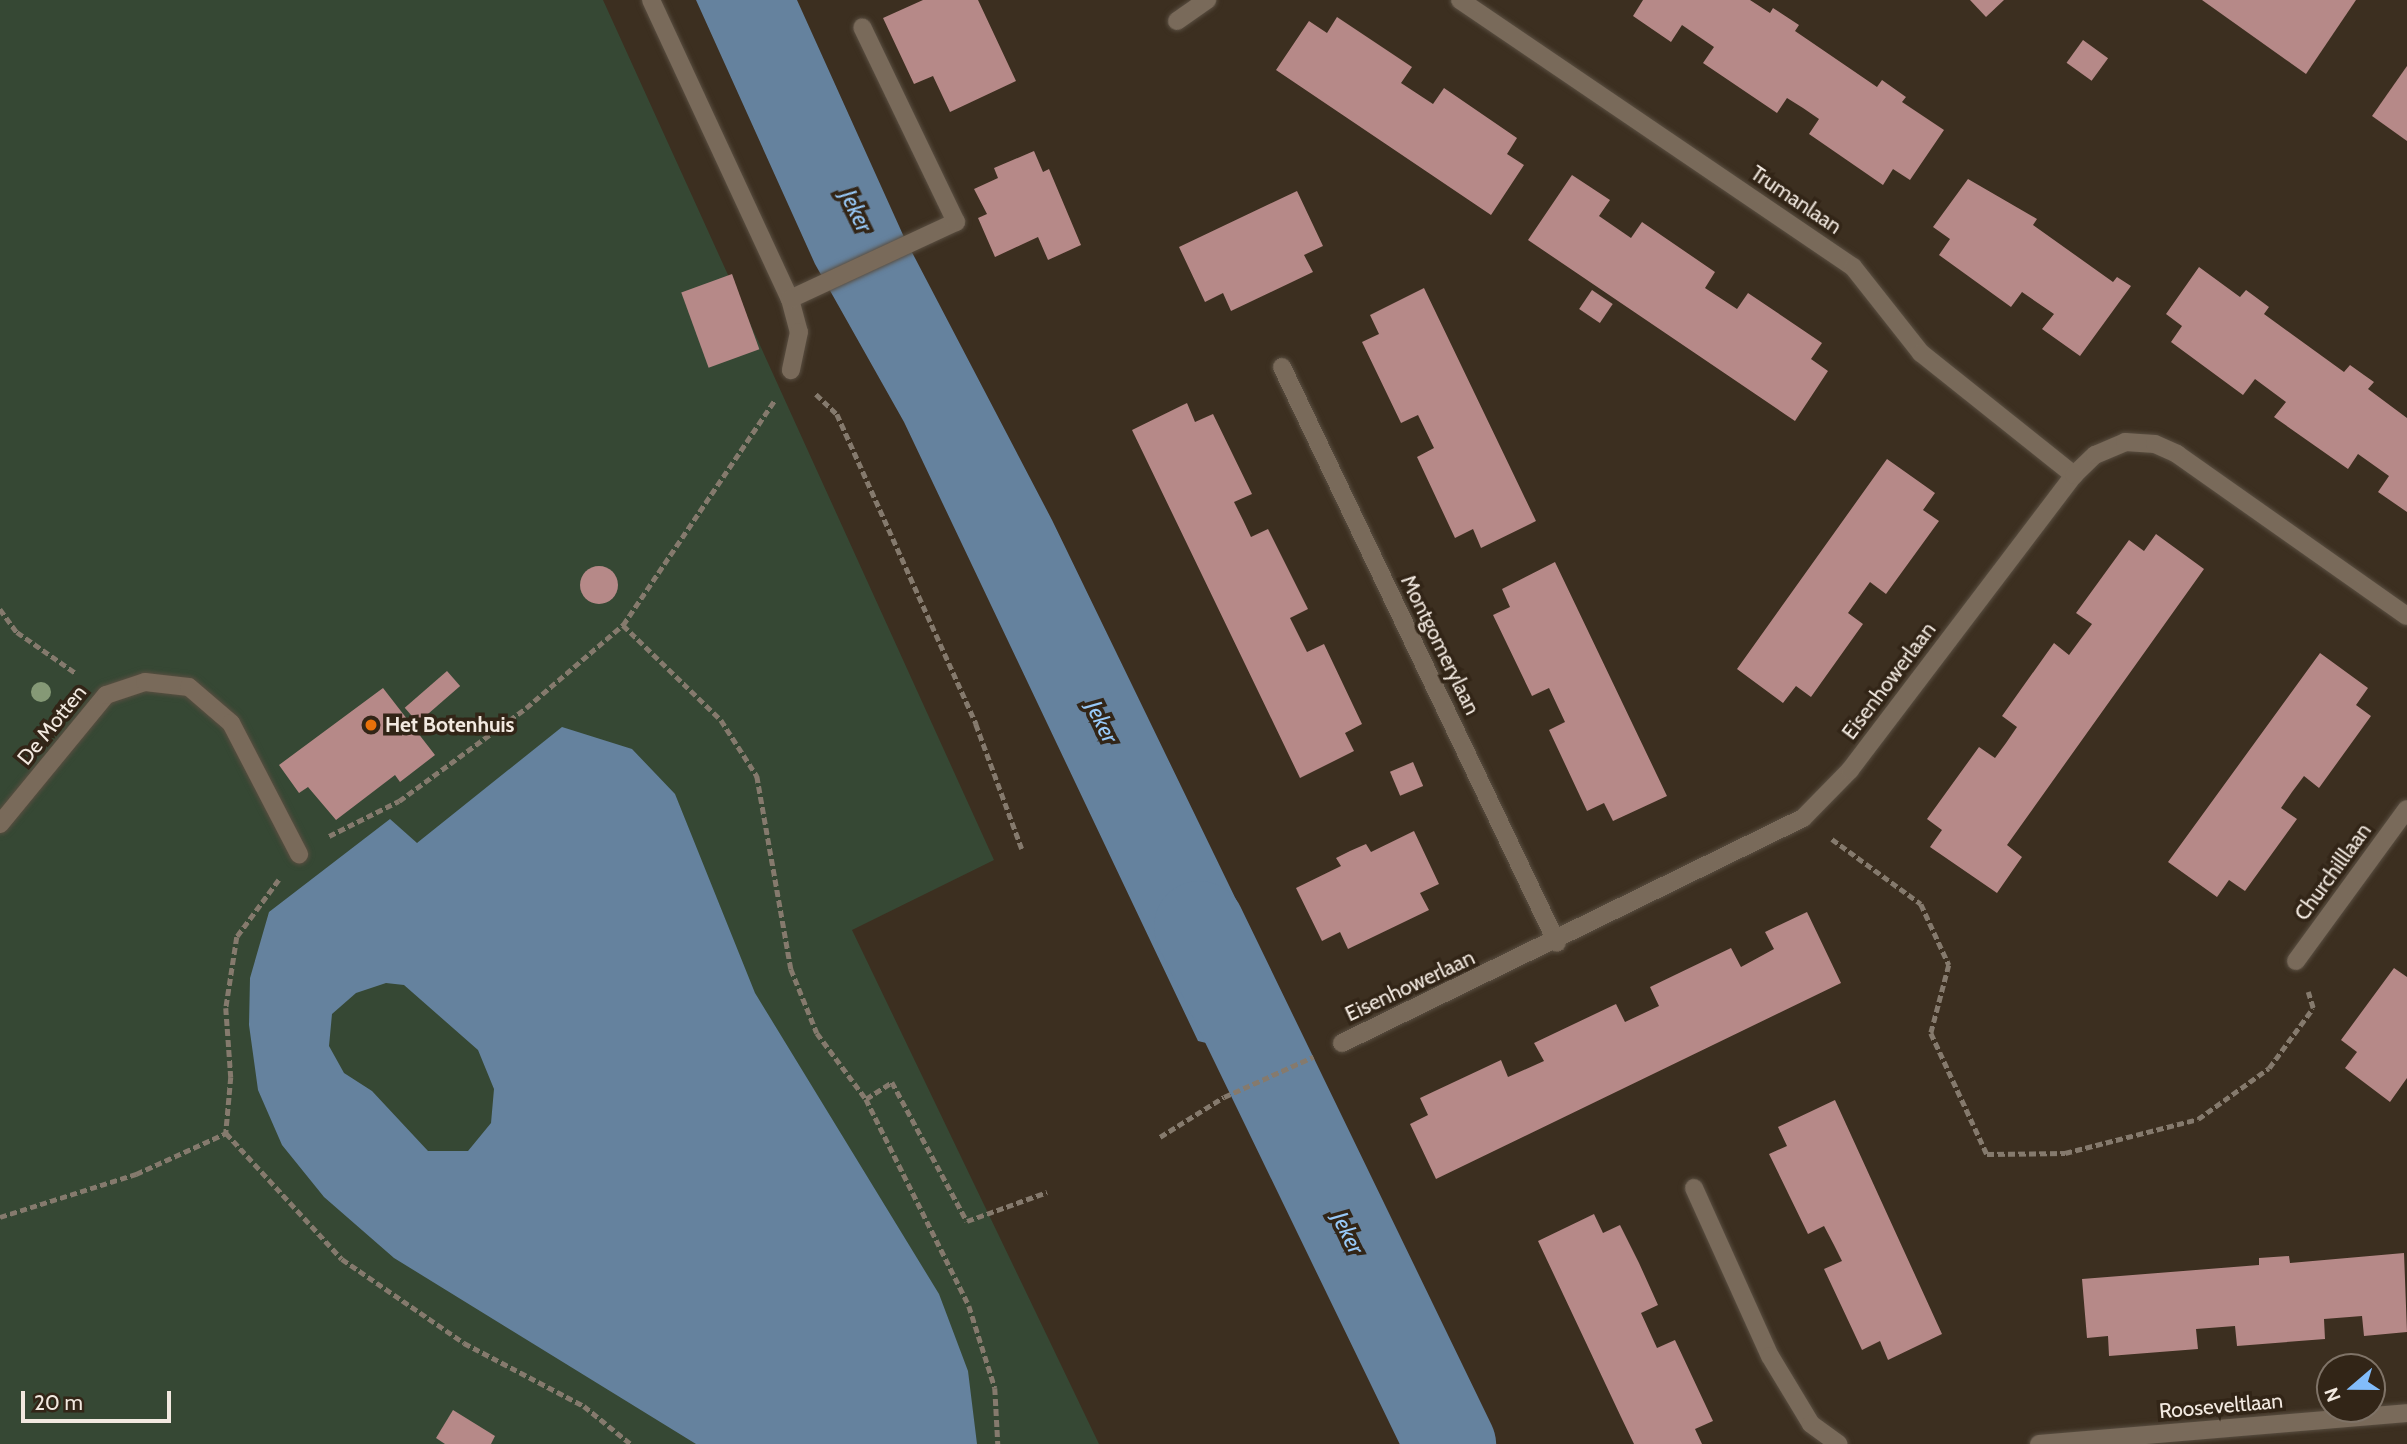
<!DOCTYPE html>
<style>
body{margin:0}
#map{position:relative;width:2407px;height:1444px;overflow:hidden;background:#3c2f20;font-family:Cabin,sans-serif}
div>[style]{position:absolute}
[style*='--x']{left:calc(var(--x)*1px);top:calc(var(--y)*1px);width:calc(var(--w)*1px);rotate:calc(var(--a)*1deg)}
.green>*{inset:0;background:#364834}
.water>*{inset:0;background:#65829e;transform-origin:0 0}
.river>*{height:91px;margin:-45.5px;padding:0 45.5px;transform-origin:45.5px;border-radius:45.5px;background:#65829e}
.building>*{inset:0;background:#b68988;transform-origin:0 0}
.round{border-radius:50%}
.path>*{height:4.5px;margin-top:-2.25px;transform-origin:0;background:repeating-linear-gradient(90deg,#857a6d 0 7px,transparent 0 10.5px)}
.roads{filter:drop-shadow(0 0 2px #594e41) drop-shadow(0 0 2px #594e41)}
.service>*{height:18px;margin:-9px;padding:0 9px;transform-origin:9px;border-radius:9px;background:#796a5a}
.minor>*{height:18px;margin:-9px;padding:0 9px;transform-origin:9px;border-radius:9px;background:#796a5a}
.trees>*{width:20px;height:20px;margin:-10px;border-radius:50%;background:#859976}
.dots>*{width:19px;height:19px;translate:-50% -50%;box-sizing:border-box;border:4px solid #322517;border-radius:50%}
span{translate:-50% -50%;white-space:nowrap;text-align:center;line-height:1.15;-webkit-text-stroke:7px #322517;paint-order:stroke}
.street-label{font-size:21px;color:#f2e9e0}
.poi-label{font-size:21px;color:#f2e9e0;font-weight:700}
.left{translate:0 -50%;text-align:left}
.water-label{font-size:23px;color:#98c9f8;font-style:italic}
.north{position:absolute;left:2316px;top:1353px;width:70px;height:70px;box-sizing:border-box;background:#322517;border:2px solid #7f7367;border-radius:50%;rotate:250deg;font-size:19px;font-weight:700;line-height:28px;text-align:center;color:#f2e9e0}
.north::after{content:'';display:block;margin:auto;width:24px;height:32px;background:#82bcfa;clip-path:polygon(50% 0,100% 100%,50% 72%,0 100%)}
.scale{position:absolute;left:21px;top:1391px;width:150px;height:32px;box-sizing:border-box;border:4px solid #f2e9e0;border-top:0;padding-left:9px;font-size:21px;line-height:24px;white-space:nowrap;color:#f2e9e0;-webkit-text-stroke:5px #322517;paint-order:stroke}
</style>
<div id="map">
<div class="green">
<i style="clip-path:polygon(0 0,603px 0,994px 860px,852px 930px,1099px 1444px,0 1444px)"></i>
</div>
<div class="water">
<i style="clip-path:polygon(696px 0,797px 0,904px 237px,1052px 520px,1294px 1019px,1235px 1050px,1198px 1041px,904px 422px,815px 264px)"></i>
<i style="clip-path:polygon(evenodd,562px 727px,632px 749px,675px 794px,755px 993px,939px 1294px,968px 1371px,977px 1444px,696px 1444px,394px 1258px,324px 1197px,282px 1145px,258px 1090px,249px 1025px,250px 978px,269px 912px,390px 819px,417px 843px,562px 727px,386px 983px,404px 985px,478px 1050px,494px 1089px,491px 1123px,468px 1151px,428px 1151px,372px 1091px,344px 1073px,329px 1046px,332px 1014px,356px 993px,386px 983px)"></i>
<i style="left:1327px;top:1097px;width:387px;height:81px;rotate:64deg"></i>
</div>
<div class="river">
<i style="--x:1199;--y:926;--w:576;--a:64.15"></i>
</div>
<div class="building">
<i style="clip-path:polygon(923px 0,978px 0,1016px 81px,950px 112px,933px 76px,914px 84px,883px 18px)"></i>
<i style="clip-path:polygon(1643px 0,1750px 0,1770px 13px,1773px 8px,1799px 25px,1795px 31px,1877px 87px,1882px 80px,1906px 97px,1902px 102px,1944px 130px,1910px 180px,1893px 169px,1883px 185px,1809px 134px,1819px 119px,1803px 108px,1787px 98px,1777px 113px,1703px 63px,1714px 47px,1682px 25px,1671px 42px,1633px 16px)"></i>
<i style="clip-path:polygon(1970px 0,2004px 0,1986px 17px)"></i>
<i style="clip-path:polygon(2202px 0,2356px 0,2306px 74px)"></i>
<i style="clip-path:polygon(1337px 17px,1412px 67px,1401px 83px,1433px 104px,1444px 88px,1517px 138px,1507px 154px,1524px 165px,1491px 215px,1276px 70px,1309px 21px,1327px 33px)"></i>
<i style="left:2083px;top:40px;width:31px;height:28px;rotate:36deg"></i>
<i style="clip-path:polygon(2407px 66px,2407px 141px,2372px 116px)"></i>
<i style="clip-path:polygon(1034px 151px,1043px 172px,1049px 169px,1081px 245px,1048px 260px,1038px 237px,995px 257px,978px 218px,987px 214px,974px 189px,998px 178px,994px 168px)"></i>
<i style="clip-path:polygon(1572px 175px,1610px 200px,1599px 216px,1631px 238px,1642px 222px,1715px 272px,1705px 288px,1737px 309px,1748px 293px,1822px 343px,1811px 359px,1828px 371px,1795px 421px,1528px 240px)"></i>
<i style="clip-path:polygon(1968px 179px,2037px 219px,2033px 225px,2113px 282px,2117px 277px,2131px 286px,2080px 356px,2042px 329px,2054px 314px,2022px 292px,2011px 307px,1939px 255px,1950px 239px,1933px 227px)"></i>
<i style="clip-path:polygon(1297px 191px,1323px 246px,1304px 255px,1313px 272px,1231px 311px,1223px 293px,1205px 302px,1179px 247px)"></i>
<i style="clip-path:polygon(2199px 267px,2240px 297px,2246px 290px,2269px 307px,2264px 314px,2344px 372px,2350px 365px,2364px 375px,2374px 382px,2368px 389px,2407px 418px,2407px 512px,2378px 492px,2389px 476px,2358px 454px,2348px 469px,2274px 417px,2286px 402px,2255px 379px,2243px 395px,2171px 342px,2182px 326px,2166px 314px)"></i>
<i style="left:732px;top:274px;width:80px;height:54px;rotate:70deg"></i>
<i style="clip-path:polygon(1424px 288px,1536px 521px,1481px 548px,1473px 529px,1455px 538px,1417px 457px,1434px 448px,1418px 415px,1401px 423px,1362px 342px,1379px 334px,1370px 315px)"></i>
<i style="left:1592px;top:290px;width:25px;height:23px;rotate:34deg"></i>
<i style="clip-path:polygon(1187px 403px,1195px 422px,1213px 414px,1252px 494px,1234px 502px,1243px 520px,1251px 537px,1268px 529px,1308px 609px,1290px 618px,1307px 652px,1324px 644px,1362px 724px,1345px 733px,1354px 751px,1300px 778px,1132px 430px)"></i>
<i style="clip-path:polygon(1887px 459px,1935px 493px,1923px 510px,1939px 521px,1886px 594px,1870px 582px,1848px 613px,1863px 624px,1811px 697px,1796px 686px,1783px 703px,1737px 669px)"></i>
<i style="clip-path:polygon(2156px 534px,2204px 569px,2007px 845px,2022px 857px,1997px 893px,1930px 847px,1942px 830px,1927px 819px,1979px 747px,1995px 758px,2006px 743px,2017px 727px,2002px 716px,2054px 643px,2069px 655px,2080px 640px,2092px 624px,2076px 613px,2129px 540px,2144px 551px)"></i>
<i style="clip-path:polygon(1555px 562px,1667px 796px,1613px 821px,1604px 803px,1587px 811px,1549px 730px,1565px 722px,1549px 688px,1532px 696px,1493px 615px,1510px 607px,1502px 589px)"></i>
<i class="round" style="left:580px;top:566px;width:38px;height:38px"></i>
<i style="clip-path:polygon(2320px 653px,2368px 688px,2356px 705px,2371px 716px,2319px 788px,2304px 776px,2292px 792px,2281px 808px,2297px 819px,2245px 891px,2229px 880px,2217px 897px,2168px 862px)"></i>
<i style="left:447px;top:671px;width:20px;height:56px;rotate:49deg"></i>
<i style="clip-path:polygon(383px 688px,435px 755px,400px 782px,395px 775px,336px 820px,308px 787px,299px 793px,279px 765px)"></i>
<i style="left:1413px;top:762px;width:26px;height:25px;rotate:67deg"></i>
<i style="clip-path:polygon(1414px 831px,1439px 884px,1420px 893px,1429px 910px,1348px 949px,1340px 932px,1322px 941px,1296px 888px,1341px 866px,1336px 858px,1350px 851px,1366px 844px,1371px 852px)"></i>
<i style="clip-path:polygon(1807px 912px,1841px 983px,1436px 1179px,1410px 1124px,1428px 1115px,1420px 1098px,1501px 1060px,1508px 1077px,1544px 1061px,1534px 1043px,1616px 1004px,1625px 1022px,1659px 1006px,1650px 987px,1731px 948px,1741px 967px,1774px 949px,1765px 932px)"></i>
<i style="clip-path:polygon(2394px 968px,2407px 977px,2407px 1078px,2390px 1102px,2345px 1068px,2357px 1052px,2341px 1040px)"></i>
<i style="clip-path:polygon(1835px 1100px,1942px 1334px,1888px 1360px,1880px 1341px,1862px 1350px,1824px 1269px,1842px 1261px,1834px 1245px,1824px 1226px,1808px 1234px,1769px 1154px,1787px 1146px,1778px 1127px)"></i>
<i style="clip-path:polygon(1594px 1214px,1603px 1233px,1620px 1225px,1639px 1263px,1658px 1305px,1641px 1313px,1657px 1348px,1675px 1340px,1713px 1421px,1695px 1429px,1702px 1444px,1634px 1444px,1621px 1417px,1538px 1241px)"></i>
<i style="clip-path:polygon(2404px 1253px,2407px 1332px,2364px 1336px,2362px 1316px,2324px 1319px,2325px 1339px,2237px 1346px,2235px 1326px,2196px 1329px,2198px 1349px,2109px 1356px,2108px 1336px,2087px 1338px,2082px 1279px,2259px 1265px,2259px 1258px,2289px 1256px,2290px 1263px)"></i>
<i style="clip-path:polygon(453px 1410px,495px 1436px,491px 1444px,445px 1444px,436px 1438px)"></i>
</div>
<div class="path">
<i style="--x:816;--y:394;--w:29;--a:44"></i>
<i style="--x:837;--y:414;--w:340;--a:65.8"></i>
<i style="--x:976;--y:724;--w:133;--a:69.8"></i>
<i style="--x:0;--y:609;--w:29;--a:54"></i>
<i style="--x:17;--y:632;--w:73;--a:35"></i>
<i style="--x:623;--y:625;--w:136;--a:44.1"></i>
<i style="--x:721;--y:720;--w:67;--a:57.3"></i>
<i style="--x:757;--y:776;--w:196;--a:80"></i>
<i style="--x:791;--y:969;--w:69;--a:67.9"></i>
<i style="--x:817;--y:1033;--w:82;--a:53.4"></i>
<i style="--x:866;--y:1099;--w:231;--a:63.5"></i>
<i style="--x:969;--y:1306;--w:86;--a:72.4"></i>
<i style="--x:995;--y:1388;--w:56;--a:86.9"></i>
<i style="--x:329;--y:836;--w:78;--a:-26.6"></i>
<i style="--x:399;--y:801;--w:157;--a:-36.2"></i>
<i style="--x:526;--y:708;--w:128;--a:-40.6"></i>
<i style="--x:623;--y:625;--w:272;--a:-56"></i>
<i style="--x:1832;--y:839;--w:110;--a:36.1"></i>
<i style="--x:1921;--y:904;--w:67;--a:65.3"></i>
<i style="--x:1949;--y:965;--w:70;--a:104.8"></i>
<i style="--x:1931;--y:1033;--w:133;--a:65.2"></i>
<i style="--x:1987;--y:1154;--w:78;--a:-0.7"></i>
<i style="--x:2065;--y:1153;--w:137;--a:-14.3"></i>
<i style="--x:2198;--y:1119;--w:87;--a:-35.7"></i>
<i style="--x:2269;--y:1068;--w:74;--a:-53.7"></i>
<i style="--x:2313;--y:1008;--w:17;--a:-107"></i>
<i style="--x:279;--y:880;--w:71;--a:126.4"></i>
<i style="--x:237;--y:937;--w:72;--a:98.8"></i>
<i style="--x:226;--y:1008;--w:69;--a:85.9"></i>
<i style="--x:231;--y:1077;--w:56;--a:95.1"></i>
<i style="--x:226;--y:1133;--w:171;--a:47.4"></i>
<i style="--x:342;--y:1259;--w:148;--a:34.5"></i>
<i style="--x:464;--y:1343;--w:136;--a:27.7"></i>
<i style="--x:584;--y:1406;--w:60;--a:39"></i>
<i style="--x:866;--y:1099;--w:31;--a:-33"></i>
<i style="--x:892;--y:1082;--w:158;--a:61.7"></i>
<i style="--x:967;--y:1221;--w:85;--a:-19.9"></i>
<i style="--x:1160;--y:1137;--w:75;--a:-32"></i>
<i style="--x:1224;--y:1097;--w:98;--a:-24.2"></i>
<i style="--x:0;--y:1217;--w:143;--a:-17.5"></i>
<i style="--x:136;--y:1174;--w:99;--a:-24.5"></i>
</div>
<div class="roads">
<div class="service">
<i style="--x:651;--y:0;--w:330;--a:65.1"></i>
<i style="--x:790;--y:299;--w:34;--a:75"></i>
<i style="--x:799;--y:332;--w:39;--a:102"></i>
<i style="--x:790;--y:299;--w:183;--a:-24.9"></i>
<i style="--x:956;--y:222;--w:216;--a:-115.7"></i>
<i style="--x:0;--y:824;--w:167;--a:-50.6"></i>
<i style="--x:106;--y:695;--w:41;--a:-18.4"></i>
<i style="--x:145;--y:682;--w:44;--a:6.5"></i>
<i style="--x:189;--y:687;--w:55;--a:40.6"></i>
<i style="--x:231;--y:723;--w:148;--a:62.6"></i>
</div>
<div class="minor">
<i style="--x:1460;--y:0;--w:475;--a:34.2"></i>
<i style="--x:1853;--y:267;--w:110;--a:51.7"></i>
<i style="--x:1921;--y:353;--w:196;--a:38.6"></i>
<i style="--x:1177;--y:21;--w:37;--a:-35"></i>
<i style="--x:1282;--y:367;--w:638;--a:64.48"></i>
<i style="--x:2296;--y:961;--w:188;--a:-53.9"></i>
<i style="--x:1342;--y:1043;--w:513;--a:-26.02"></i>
<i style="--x:1803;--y:818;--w:67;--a:-45.6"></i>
<i style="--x:1850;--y:770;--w:370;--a:-52.8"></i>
<i style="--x:2074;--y:475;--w:29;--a:-44"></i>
<i style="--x:2095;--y:455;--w:33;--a:-23"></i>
<i style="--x:2125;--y:442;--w:30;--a:4"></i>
<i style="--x:2155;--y:444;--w:24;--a:24"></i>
<i style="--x:2177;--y:454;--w:281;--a:35.2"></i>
<i style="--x:1694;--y:1188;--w:184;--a:65.7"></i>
<i style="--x:1770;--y:1356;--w:79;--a:58.9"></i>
<i style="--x:1811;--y:1424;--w:34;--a:36"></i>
<i style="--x:2039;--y:1444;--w:369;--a:-4.8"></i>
</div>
</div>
<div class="trees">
<i style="left:41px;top:692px"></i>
</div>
<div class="dots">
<i style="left:371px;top:725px;background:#e8710a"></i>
</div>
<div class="street-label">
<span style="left:1796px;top:200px;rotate:34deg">Trumanlaan</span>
<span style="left:1440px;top:645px;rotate:64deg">Montgomerylaan</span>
<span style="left:1889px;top:681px;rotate:-53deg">Eisenhowerlaan</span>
<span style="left:52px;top:725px;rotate:-51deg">De Motten</span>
<span style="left:2333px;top:872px;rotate:-54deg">Churchilllaan</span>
<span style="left:1410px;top:986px;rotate:-25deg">Eisenhowerlaan</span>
<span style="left:2221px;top:1406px;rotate:-5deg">Rooseveltlaan</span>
</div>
<div class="poi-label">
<span class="left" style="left:385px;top:725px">Het Botenhuis</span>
</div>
<div class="water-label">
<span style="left:856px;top:211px;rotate:64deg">Jeker</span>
<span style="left:1102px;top:722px;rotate:64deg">Jeker</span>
<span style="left:1348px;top:1233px;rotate:64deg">Jeker</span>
</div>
<div class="north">N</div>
<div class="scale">20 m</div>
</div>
